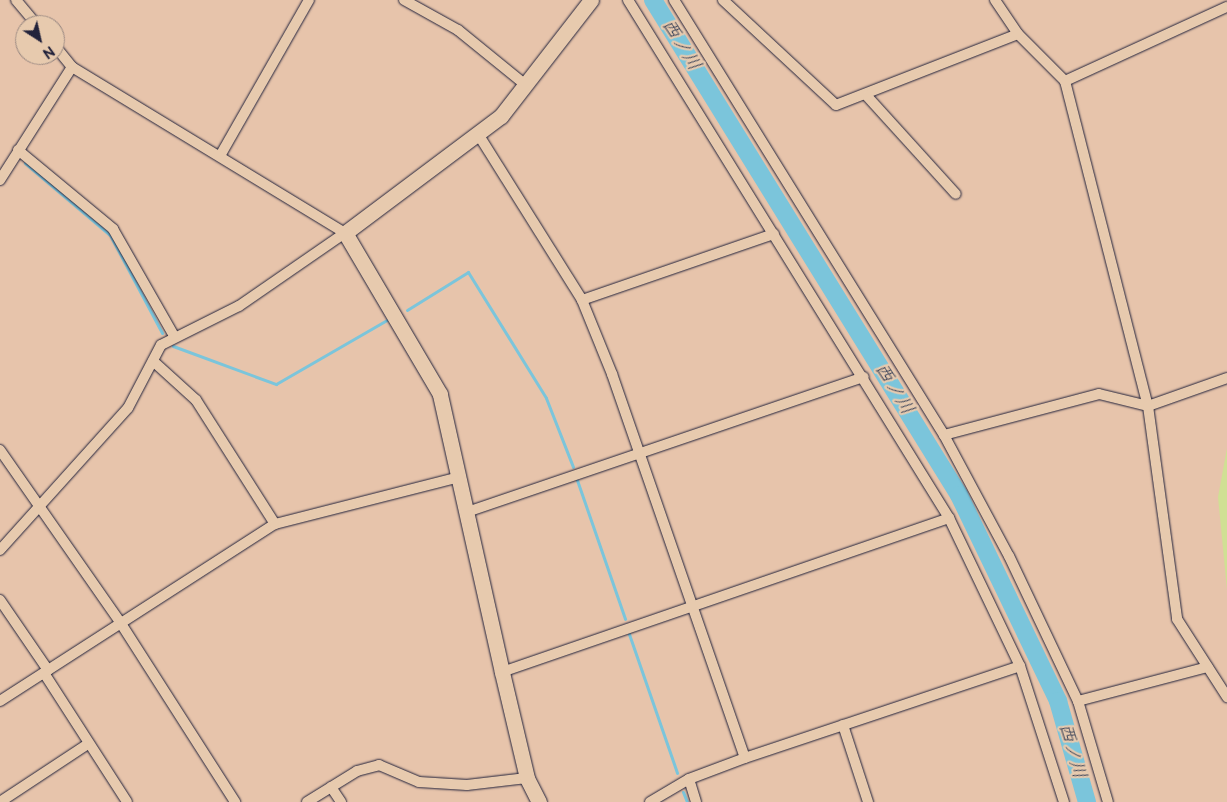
<!DOCTYPE html>
<meta charset="utf-8">
<style>
body{margin:0}
#map{position:relative;width:1227px;height:802px;overflow:hidden;background:#e7c4ab;font-family:"Balsamiq Sans","Klee One",sans-serif}
div>[style]{position:absolute}
[style*='--x']{left:calc(var(--x)*1px);top:calc(var(--y)*1px);width:calc(var(--w)*1px);rotate:calc(var(--a)*1deg)}
.green>*{inset:0;background:#d0e094}
.stream>*{height:3px;margin:-1.5px;padding:0 1.5px;transform-origin:1.5px;border-radius:1.5px;background:#7bc5db}
.river>*{height:18px;margin:-9px;padding:0 9px;transform-origin:9px;border-radius:9px;background:#7bc5db}
.roads{filter:drop-shadow(0 0 1px #22223b) drop-shadow(0 0 1px #22223b)}
.street>*{height:10px;margin:-5px;padding:0 5px;transform-origin:5px;border-radius:5px;background:#e7caae}
.secondary>*{height:15px;margin:-7.5px;padding:0 7.5px;transform-origin:7.5px;border-radius:7.5px;background:#e7caae}
span{translate:-50% -50%;white-space:nowrap;text-align:center;line-height:1.15;-webkit-text-stroke:4.5px #e7caae;paint-order:stroke}
.water-label{font-size:19px;color:#2f3a53;font-style:italic}
.north{position:absolute;left:15px;top:15px;width:50px;height:50px;box-sizing:border-box;background:#e7caae;border:1px solid #988780;border-radius:50%;rotate:145deg;font-size:14px;font-weight:700;line-height:20px;text-align:center;color:#22223b}
.north::after{content:'';display:block;margin:auto;width:18px;height:22px;background:#22223b;clip-path:polygon(50% 0,100% 100%,50% 72%,0 100%)}
</style>
<div id="map">
<div class="green">
<i style="clip-path:polygon(1227px 448px,1227px 590px,1218px 497px)"></i>
</div>
<div class="stream">
<i style="--x:25;--y:163;--w:111;--a:40.3"></i>
<i style="--x:110;--y:235;--w:111;--a:62"></i>
<i style="--x:407;--y:310;--w:72;--a:-31.9"></i>
<i style="--x:468;--y:272;--w:148;--a:58.2"></i>
<i style="--x:546;--y:398;--w:74;--a:68.6"></i>
<i style="--x:173;--y:346;--w:110;--a:20.3"></i>
<i style="--x:276;--y:384;--w:128;--a:-30"></i>
<i style="--x:577;--y:480;--w:147;--a:70.9"></i>
<i style="--x:629;--y:634;--w:147;--a:70.9"></i>
<i style="--x:683;--y:792;--w:11;--a:68"></i>
</div>
<div class="river">
<i style="--x:653;--y:0;--w:582;--a:58.28"></i>
<i style="--x:959;--y:495;--w:229;--a:64.3"></i>
<i style="--x:1058;--y:701;--w:105;--a:74"></i>
</div>
<div class="roads">
<div class="street">
<i style="--x:16;--y:0;--w:33;--a:50"></i>
<i style="--x:404;--y:0;--w:62;--a:29.1"></i>
<i style="--x:458;--y:30;--w:89;--a:39.1"></i>
<i style="--x:628;--y:0;--w:609;--a:58.21"></i>
<i style="--x:949;--y:518;--w:164;--a:64.4"></i>
<i style="--x:1020;--y:666;--w:143;--a:72.1"></i>
<i style="--x:674;--y:0;--w:512;--a:58.17"></i>
<i style="--x:944;--y:435;--w:137;--a:61.8"></i>
<i style="--x:1009;--y:556;--w:161;--a:64.6"></i>
<i style="--x:1078;--y:701;--w:105;--a:73.5"></i>
<i style="--x:723;--y:0;--w:154;--a:42.9"></i>
<i style="--x:836;--y:105;--w:195;--a:-21.3"></i>
<i style="--x:995;--y:0;--w:41;--a:55.9"></i>
<i style="--x:1018;--y:34;--w:66;--a:45"></i>
<i style="--x:1065;--y:81;--w:335;--a:75.7"></i>
<i style="--x:1148;--y:406;--w:215;--a:82.2"></i>
<i style="--x:1177;--y:619;--w:93;--a:57.3"></i>
<i style="--x:1065;--y:81;--w:178;--a:-24.6"></i>
<i style="--x:867;--y:96;--w:132;--a:47.8"></i>
<i style="--x:478;--y:134;--w:196;--a:57.9"></i>
<i style="--x:582;--y:300;--w:80;--a:67.9"></i>
<i style="--x:612;--y:374;--w:406;--a:70.9"></i>
<i style="--x:18;--y:150;--w:124;--a:39.7"></i>
<i style="--x:113;--y:229;--w:123;--a:60.3"></i>
<i style="--x:220;--y:156;--w:180;--a:-60.3"></i>
<i style="--x:0;--y:180;--w:134;--a:-57.5"></i>
<i style="--x:582;--y:300;--w:203;--a:-19"></i>
<i style="--x:153;--y:361;--w:58;--a:42.2"></i>
<i style="--x:196;--y:400;--w:147;--a:57.5"></i>
<i style="--x:944;--y:435;--w:160;--a:-14.8"></i>
<i style="--x:1099;--y:394;--w:50;--a:13.8"></i>
<i style="--x:1148;--y:406;--w:84;--a:-19.5"></i>
<i style="--x:0;--y:450;--w:210;--a:55.1"></i>
<i style="--x:120;--y:622;--w:214;--a:57.4"></i>
<i style="--x:467;--y:512;--w:419;--a:-18.8"></i>
<i style="--x:0;--y:550;--w:191;--a:-48"></i>
<i style="--x:128;--y:408;--w:71;--a:-62.4"></i>
<i style="--x:161;--y:345;--w:87;--a:-26.6"></i>
<i style="--x:239;--y:306;--w:129;--a:-34.6"></i>
<i style="--x:345;--y:233;--w:320;--a:-148.7"></i>
<i style="--x:72;--y:67;--w:27;--a:-129"></i>
<i style="--x:0;--y:600;--w:85;--a:55.6"></i>
<i style="--x:502;--y:672;--w:473;--a:-19"></i>
<i style="--x:44;--y:673;--w:153;--a:57.2"></i>
<i style="--x:0;--y:701;--w:327;--a:-32.8"></i>
<i style="--x:275;--y:524;--w:190;--a:-14.3"></i>
<i style="--x:1078;--y:701;--w:134;--a:-14.7"></i>
<i style="--x:843;--y:725;--w:81;--a:72"></i>
<i style="--x:689;--y:779;--w:24;--a:73"></i>
<i style="--x:331;--y:787;--w:18;--a:56"></i>
<i style="--x:0;--y:802;--w:105;--a:-33.4"></i>
<i style="--x:307;--y:802;--w:59;--a:-31.8"></i>
<i style="--x:357;--y:771;--w:23;--a:-15"></i>
<i style="--x:379;--y:765;--w:43;--a:23"></i>
<i style="--x:419;--y:782;--w:48;--a:3.6"></i>
<i style="--x:467;--y:785;--w:60;--a:-6.7"></i>
<i style="--x:650;--y:802;--w:45;--a:-30.5"></i>
<i style="--x:689;--y:779;--w:60;--a:-20.6"></i>
<i style="--x:745;--y:758;--w:290;--a:-18.5"></i>
</div>
<div class="secondary">
<i style="--x:539;--y:802;--w:27;--a:-117"></i>
<i style="--x:527;--y:778;--w:109;--a:-103.3"></i>
<i style="--x:502;--y:672;--w:285;--a:-102.6"></i>
<i style="--x:440;--y:394;--w:187;--a:-120.5"></i>
<i style="--x:345;--y:233;--w:195;--a:-36.9"></i>
<i style="--x:501;--y:116;--w:147;--a:-52.2"></i>
</div>
</div>
<div class="water-label">
<span style="left:681px;top:45px;rotate:58deg">西ノ川</span>
<span style="left:894px;top:389px;rotate:58deg">西ノ川</span>
<span style="left:1072px;top:751px;rotate:74deg">西ノ川</span>
</div>
<div class="north">N</div>
</div>
